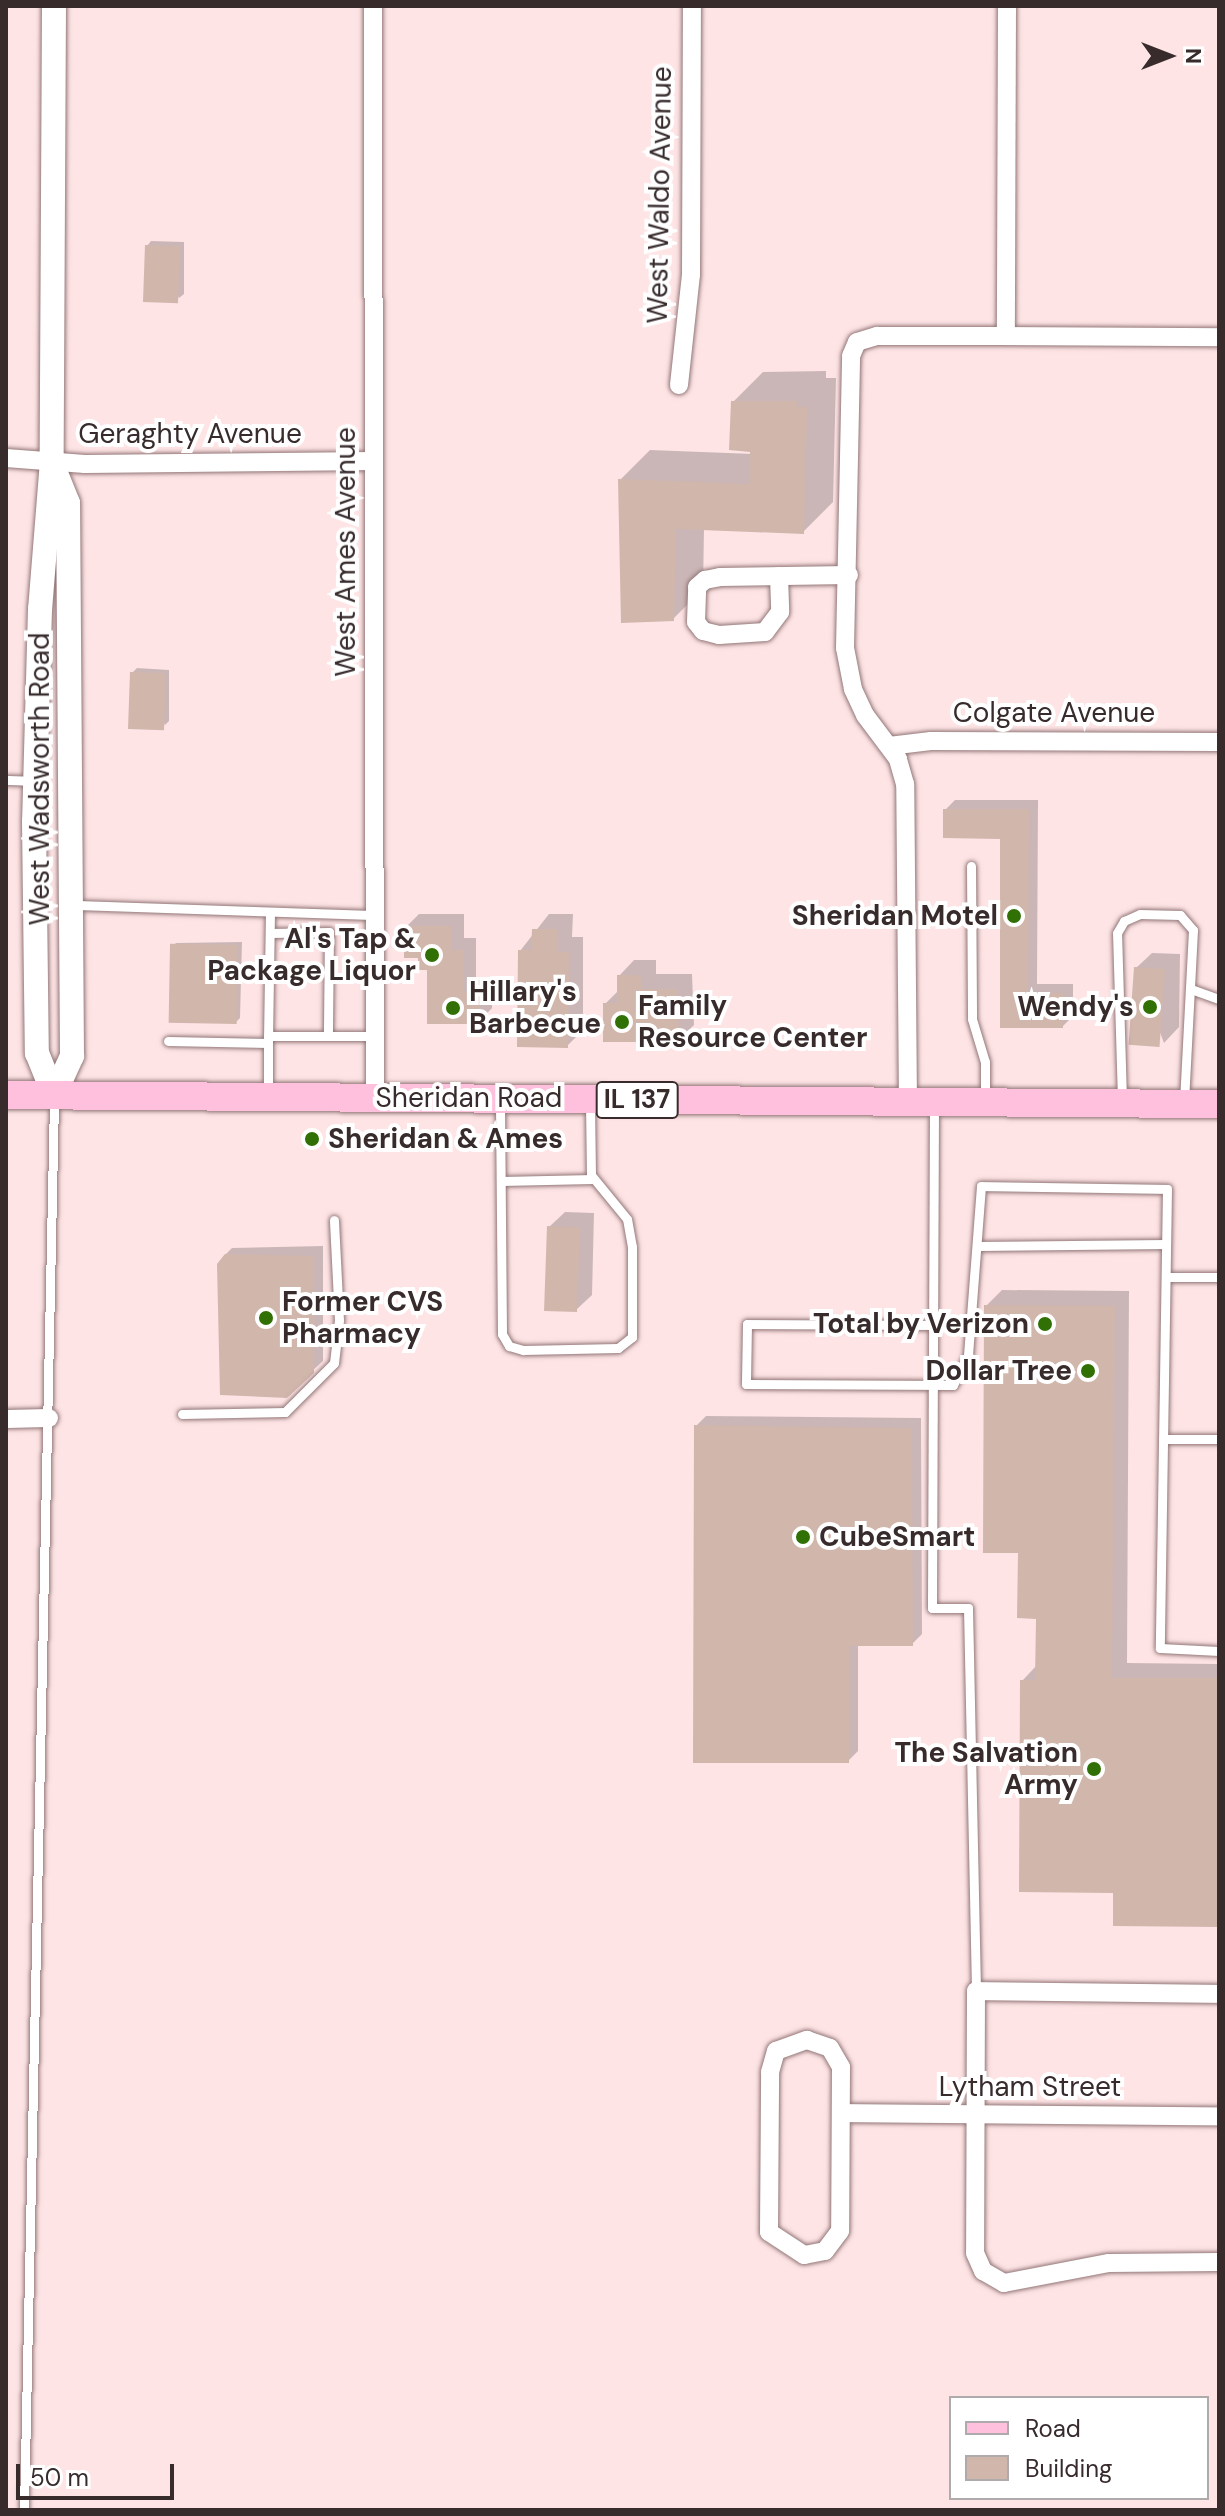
<!DOCTYPE html>
<style>
body{margin:0}
#map{position:relative;width:1225px;height:2516px;overflow:hidden;background:#fee4e5;font-family:"DM Sans",sans-serif}
div>[style]{position:absolute}
[style*='--x']{left:calc(var(--x)*1px);top:calc(var(--y)*1px);width:calc(var(--w)*1px);rotate:calc(var(--a)*1deg)}
.shadow>*{inset:0;background:#0003}
.building>*{inset:0;background:#d1b6ac;transform-origin:0 0}
.roads{filter:drop-shadow(0 0 2px #927677) drop-shadow(0 0 2px #927677)}
.lane>*{height:9px;margin:-4.5px;padding:0 4.5px;transform-origin:4.5px;border-radius:4.5px;background:#fff}
.street>*{height:18px;margin:-9px;padding:0 9px;transform-origin:9px;border-radius:9px;background:#fff}
.secondary>*{height:24px;margin:-12px;padding:0 12px;transform-origin:12px;border-radius:12px;background:#fff}
.primary>*{height:28px;margin:-14px;padding:0 14px;transform-origin:14px;border-radius:14px;background:#fec0dc}
.dots>*{width:22px;height:22px;translate:-50% -50%;box-sizing:border-box;border:4px solid #fff;border-radius:50%}
span{translate:-50% -50%;white-space:nowrap;text-align:center;line-height:1.15;-webkit-text-stroke:8px #fff;paint-order:stroke}
.shield-label span{padding:2px 6px;background:#fff;border:2px solid;border-radius:6px;-webkit-text-stroke-width:0}
.shield-label{font-size:26px;color:#372b2c;font-weight:700}
.street-label{font-size:28px;color:#372b2c}
.poi-label{font-size:28px;color:#372b2c;font-weight:700}
.right{translate:-100% -50%;text-align:right}
.left{translate:0 -50%;text-align:left}
.frame{position:absolute;inset:0;border:8px solid #372b2c;pointer-events:none}
.legend{position:absolute;left:949px;top:2396px;width:260px;height:104px;box-sizing:border-box;background:#fff;border:2px solid #afaaab;margin:0;padding:10px 14px;list-style:none;font-size:24px;color:#372b2c}
.legend li{display:flex;align-items:center;gap:16px;height:40px}
.legend b{width:40px;border:2px solid #afaaab}
.north{position:absolute;left:1129px;top:16px;width:80px;height:80px;-webkit-text-stroke:6px #fff;paint-order:stroke;rotate:90deg;font-size:22px;font-weight:700;line-height:32px;text-align:center;color:#372b2c}
.north::after{content:'';display:block;margin:auto;width:28px;height:36px;background:#372b2c;clip-path:polygon(50% 0,100% 100%,50% 72%,0 100%)}
.scale{position:absolute;left:16px;top:2464px;width:158px;height:36px;box-sizing:border-box;border:4px solid #372b2c;border-top:0;padding-left:10px;font-size:24px;line-height:28px;white-space:nowrap;color:#372b2c;-webkit-text-stroke:6px #fff;paint-order:stroke}
</style>
<div id="map">
<div class="shadow">
<i style="clip-path:polygon(151px 241px,184px 242px,184px 294px,179px 298px,147px 246px)"></i>
<i style="clip-path:polygon(826px 371px,826px 378px,836px 378px,833px 502px,803px 532px,704px 528px,703px 589px,673px 619px,620px 480px,650px 450px,754px 454px,733px 402px,763px 372px)"></i>
<i style="clip-path:polygon(137px 668px,169px 670px,169px 721px,165px 725px,132px 673px)"></i>
<i style="clip-path:polygon(955px 800px,1038px 800px,1037px 984px,1073px 984px,1073px 1016px,1063px 1026px,1002px 1026px,1002px 837px,945px 810px)"></i>
<i style="clip-path:polygon(419px 914px,464px 914px,464px 938px,476px 938px,476px 980px,492px 980px,492px 1008px,479px 1022px,420px 956px,406px 927px)"></i>
<i style="clip-path:polygon(549px 914px,573px 914px,572px 937px,583px 937px,583px 1030px,567px 1046px,520px 951px)"></i>
<i style="clip-path:polygon(242px 942px,240px 1018px,236px 1022px,172px 947px,176px 943px)"></i>
<i style="clip-path:polygon(1152px 953px,1180px 954px,1179px 1027px,1164px 1043px,1136px 968px)"></i>
<i style="clip-path:polygon(634px 960px,656px 960px,656px 974px,692px 974px,694px 1025px,678px 1040px,605px 1004px,619px 990px,619px 976px)"></i>
<i style="clip-path:polygon(565px 1212px,594px 1213px,592px 1295px,576px 1310px,549px 1227px)"></i>
<i style="clip-path:polygon(323px 1246px,323px 1361px,312px 1371px,222px 1258px,232px 1248px)"></i>
<i style="clip-path:polygon(1002px 1290px,1129px 1291px,1127px 1663px,1219px 1664px,1219px 1925px,1115px 1891px,1022px 1681px,1037px 1665px,1038px 1617px,1020px 1551px,986px 1306px)"></i>
<i style="clip-path:polygon(706px 1416px,921px 1418px,922px 1634px,912px 1644px,858px 1644px,858px 1751px,848px 1761px,696px 1426px)"></i>
</div>
<div class="building">
<i style="left:145px;top:245px;width:35px;height:57px;rotate:2deg"></i>
<i style="clip-path:polygon(731px 401px,797px 401px,797px 407px,807px 407px,804px 534px,676px 529px,674px 621px,621px 623px,618px 479px,750px 484px,750px 452px,729px 450px)"></i>
<i style="left:130px;top:672px;width:36px;height:57px;rotate:2deg"></i>
<i style="clip-path:polygon(943px 809px,1029px 809px,1028px 993px,1063px 993px,1063px 1028px,1000px 1028px,1000px 839px,943px 838px)"></i>
<i style="clip-path:polygon(404px 926px,452px 926px,452px 950px,464px 950px,464px 992px,480px 993px,480px 1024px,427px 1024px,427px 970px,418px 970px,418px 958px,404px 958px)"></i>
<i style="clip-path:polygon(532px 929px,558px 929px,558px 952px,569px 952px,568px 1048px,517px 1047px,518px 950px,531px 950px)"></i>
<i style="left:238px;top:945px;width:79px;height:68px;rotate:91deg"></i>
<i style="left:1134px;top:967px;width:31px;height:78px;rotate:4deg"></i>
<i style="clip-path:polygon(617px 975px,642px 975px,641px 989px,678px 989px,679px 1042px,603px 1042px,603px 1003px,617px 1003px)"></i>
<i style="left:547px;top:1226px;width:33px;height:85px;rotate:2deg"></i>
<i style="clip-path:polygon(225px 1254px,314px 1256px,314px 1373px,287px 1398px,220px 1395px,217px 1264px)"></i>
<i style="clip-path:polygon(984px 1305px,1115px 1306px,1112px 1678px,1219px 1678px,1219px 1927px,1113px 1926px,1113px 1893px,1019px 1892px,1020px 1680px,1035px 1680px,1036px 1619px,1017px 1618px,1018px 1553px,983px 1553px)"></i>
<i style="clip-path:polygon(694px 1425px,912px 1428px,913px 1646px,849px 1646px,849px 1763px,693px 1763px)"></i>
</div>
<div class="roads">
<div class="lane">
<i style="--x:6;--y:780;--w:26;--a:2"></i>
<i style="--x:971;--y:866;--w:153;--a:89.6"></i>
<i style="--x:972;--y:1019;--w:45;--a:73.2"></i>
<i style="--x:985;--y:1062;--w:38;--a:90"></i>
<i style="--x:74;--y:905;--w:301;--a:1.9"></i>
<i style="--x:270;--y:912;--w:124;--a:90.9"></i>
<i style="--x:268;--y:1036;--w:107;--a:0"></i>
<i style="--x:270;--y:933;--w:59;--a:-1"></i>
<i style="--x:329;--y:932;--w:104;--a:90.6"></i>
<i style="--x:1191;--y:989;--w:30;--a:20"></i>
<i style="--x:168;--y:1041;--w:100;--a:1.1"></i>
<i style="--x:268;--y:1093;--w:54;--a:-90"></i>
<i style="--x:1122;--y:1100;--w:167;--a:-91.7"></i>
<i style="--x:1117;--y:933;--w:14;--a:-60"></i>
<i style="--x:1124;--y:921;--w:17;--a:-24"></i>
<i style="--x:1140;--y:914;--w:40;--a:1.4"></i>
<i style="--x:1180;--y:915;--w:20;--a:49"></i>
<i style="--x:1193;--y:930;--w:170;--a:93"></i>
<i style="--x:500;--y:1104;--w:230;--a:89.5"></i>
<i style="--x:502;--y:1334;--w:14;--a:60"></i>
<i style="--x:509;--y:1346;--w:15;--a:16"></i>
<i style="--x:523;--y:1350;--w:95;--a:-1.2"></i>
<i style="--x:618;--y:1348;--w:18;--a:-38"></i>
<i style="--x:632;--y:1337;--w:90;--a:-90"></i>
<i style="--x:632;--y:1247;--w:28;--a:-100"></i>
<i style="--x:627;--y:1219;--w:57;--a:-129.3"></i>
<i style="--x:591;--y:1175;--w:72;--a:-90.8"></i>
<i style="--x:934;--y:1105;--w:503;--a:90.23"></i>
<i style="--x:932;--y:1608;--w:36;--a:0"></i>
<i style="--x:968;--y:1608;--w:383;--a:88.8"></i>
<i style="--x:501;--y:1181;--w:92;--a:-1.2"></i>
<i style="--x:978;--y:1246;--w:188;--a:-0.6"></i>
<i style="--x:1166;--y:1277;--w:53;--a:0"></i>
<i style="--x:933;--y:1325;--w:186;--a:-179.7"></i>
<i style="--x:747;--y:1324;--w:60;--a:91"></i>
<i style="--x:746;--y:1384;--w:207;--a:0.3"></i>
<i style="--x:953;--y:1385;--w:34;--a:-63"></i>
<i style="--x:968;--y:1355;--w:169;--a:-85.6"></i>
<i style="--x:981;--y:1186;--w:186;--a:0.9"></i>
<i style="--x:1167;--y:1189;--w:459;--a:90.9"></i>
<i style="--x:1160;--y:1648;--w:59;--a:2.9"></i>
<i style="--x:182;--y:1414;--w:103;--a:-1.1"></i>
<i style="--x:285;--y:1412;--w:69;--a:-45"></i>
<i style="--x:334;--y:1363;--w:43;--a:-83.4"></i>
<i style="--x:339;--y:1320;--w:100;--a:-92.9"></i>
<i style="--x:1163;--y:1439;--w:56;--a:0"></i>
<i style="--x:24;--y:2510;--w:1411;--a:-88.78"></i>
</div>
<div class="street">
<i style="--x:373;--y:6;--w:1092;--a:89.9"></i>
<i style="--x:1007;--y:6;--w:330;--a:90.2"></i>
<i style="--x:1006;--y:336;--w:213;--a:0.3"></i>
<i style="--x:679;--y:385;--w:111;--a:-83.8"></i>
<i style="--x:691;--y:275;--w:269;--a:-89.8"></i>
<i style="--x:6;--y:458;--w:79;--a:4.3"></i>
<i style="--x:85;--y:464;--w:288;--a:-0.6"></i>
<i style="--x:779;--y:576;--w:36;--a:88"></i>
<i style="--x:780;--y:612;--w:25;--a:127"></i>
<i style="--x:765;--y:632;--w:46;--a:176.3"></i>
<i style="--x:719;--y:635;--w:16;--a:-166"></i>
<i style="--x:703;--y:631;--w:11;--a:-128"></i>
<i style="--x:696;--y:622;--w:35;--a:-88"></i>
<i style="--x:697;--y:587;--w:11;--a:-41"></i>
<i style="--x:705;--y:580;--w:15;--a:-11"></i>
<i style="--x:720;--y:577;--w:129;--a:-0.9"></i>
<i style="--x:889;--y:746;--w:42;--a:-6.8"></i>
<i style="--x:931;--y:741;--w:288;--a:0.2"></i>
<i style="--x:908;--y:1102;--w:318;--a:-90.5"></i>
<i style="--x:905;--y:784;--w:26;--a:-106"></i>
<i style="--x:898;--y:759;--w:55;--a:-126.9"></i>
<i style="--x:865;--y:715;--w:29;--a:-115"></i>
<i style="--x:853;--y:689;--w:42;--a:-101"></i>
<i style="--x:845;--y:648;--w:292;--a:-88.8"></i>
<i style="--x:851;--y:356;--w:15;--a:-67"></i>
<i style="--x:857;--y:342;--w:21;--a:-17"></i>
<i style="--x:877;--y:336;--w:129;--a:0"></i>
<i style="--x:6;--y:1419;--w:43;--a:-1.3"></i>
<i style="--x:1219;--y:1994;--w:243;--a:-179.3"></i>
<i style="--x:976;--y:1991;--w:262;--a:90.2"></i>
<i style="--x:975;--y:2253;--w:20;--a:66"></i>
<i style="--x:983;--y:2271;--w:24;--a:30"></i>
<i style="--x:1004;--y:2283;--w:107;--a:-10.8"></i>
<i style="--x:1109;--y:2263;--w:110;--a:-0.5"></i>
<i style="--x:807;--y:2040;--w:24;--a:19"></i>
<i style="--x:830;--y:2048;--w:22;--a:60"></i>
<i style="--x:841;--y:2067;--w:164;--a:90.3"></i>
<i style="--x:840;--y:2231;--w:25;--a:127"></i>
<i style="--x:825;--y:2251;--w:21;--a:169"></i>
<i style="--x:804;--y:2255;--w:42;--a:-146.7"></i>
<i style="--x:769;--y:2232;--w:160;--a:-89.6"></i>
<i style="--x:770;--y:2072;--w:22;--a:-74"></i>
<i style="--x:776;--y:2051;--w:33;--a:-20"></i>
<i style="--x:841;--y:2113;--w:378;--a:0.5"></i>
</div>
<div class="secondary">
<i style="--x:54;--y:6;--w:455;--a:90.3"></i>
<i style="--x:52;--y:461;--w:148;--a:94.6"></i>
<i style="--x:40;--y:609;--w:212;--a:91.6"></i>
<i style="--x:34;--y:821;--w:232;--a:89.3"></i>
<i style="--x:37;--y:1053;--w:45;--a:68"></i>
<i style="--x:54;--y:1095;--w:43;--a:-65.2"></i>
<i style="--x:72;--y:1056;--w:553;--a:-90.41"></i>
<i style="--x:68;--y:503;--w:38;--a:-112"></i>
</div>
<div class="primary">
<i style="--x:6;--y:1095;--w:1213;--a:0.43"></i>
</div>
</div>
<div class="dots">
<i style="left:1014px;top:916px;background:#317004"></i>
<i style="left:432px;top:955px;background:#317004"></i>
<i style="left:1150px;top:1007px;background:#317004"></i>
<i style="left:453px;top:1008px;background:#317004"></i>
<i style="left:622px;top:1022px;background:#317004"></i>
<i style="left:312px;top:1139px;background:#317004"></i>
<i style="left:266px;top:1318px;background:#317004"></i>
<i style="left:1045px;top:1324px;background:#317004"></i>
<i style="left:1088px;top:1371px;background:#317004"></i>
<i style="left:803px;top:1537px;background:#317004"></i>
<i style="left:1094px;top:1769px;background:#317004"></i>
</div>
<div class="shield-label">
<span style="left:637px;top:1100px">IL 137</span>
</div>
<div class="street-label">
<span style="left:660px;top:195px;rotate:-89deg">West Waldo Avenue</span>
<span style="left:190px;top:434px">Geraghty Avenue</span>
<span style="left:346px;top:552px;rotate:-90deg">West Ames Avenue</span>
<span style="left:1054px;top:713px">Colgate Avenue</span>
<span style="left:40px;top:779px;rotate:-90deg">West Wadsworth Road</span>
<span style="left:469px;top:1098px">Sheridan Road</span>
<span style="left:1030px;top:2087px">Lytham Street</span>
</div>
<div class="poi-label">
<span class="right" style="left:998px;top:916px">Sheridan Motel</span>
<span class="right" style="left:416px;top:955px">Al's Tap &amp;<br>Package Liquor</span>
<span class="left" style="left:469px;top:1008px">Hillary's<br>Barbecue</span>
<span class="left" style="left:638px;top:1022px">Family<br>Resource Center</span>
<span class="right" style="left:1134px;top:1007px">Wendy's</span>
<span class="left" style="left:328px;top:1139px">Sheridan &amp; Ames</span>
<span class="left" style="left:282px;top:1318px">Former CVS<br>Pharmacy</span>
<span class="right" style="left:1029px;top:1324px">Total by Verizon</span>
<span class="right" style="left:1072px;top:1371px">Dollar Tree</span>
<span class="left" style="left:819px;top:1537px">CubeSmart</span>
<span class="right" style="left:1078px;top:1769px">The Salvation<br>Army</span>
</div>
<div class="frame"></div>
<ul class="legend">
<li><b style="height:10px;background:#fec0dc"></b>Road</li>
<li><b style="height:22px;background:#d1b6ac"></b>Building</li>
</ul>
<div class="north">N</div>
<div class="scale">50 m</div>
</div>
